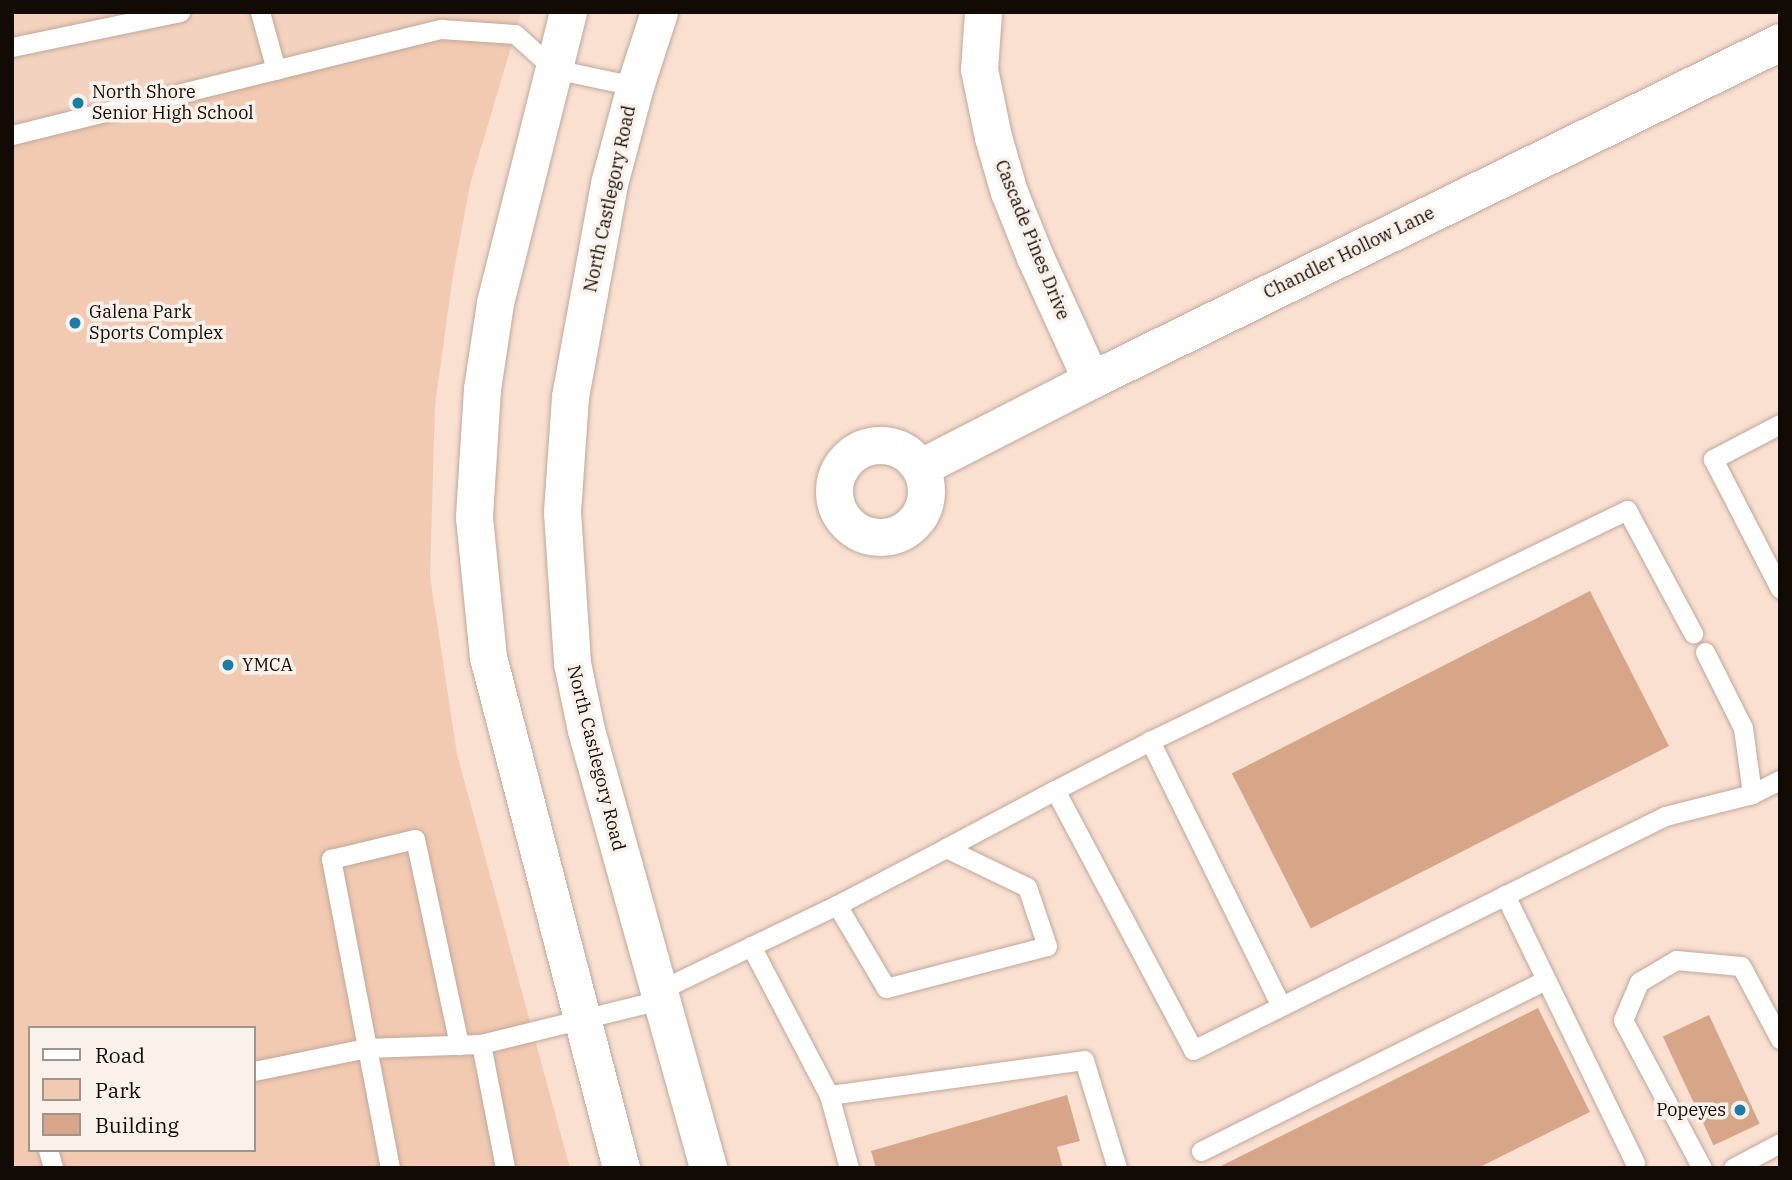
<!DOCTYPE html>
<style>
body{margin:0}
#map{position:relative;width:1792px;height:1180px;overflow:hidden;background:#fae0d1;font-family:"IBM Plex Serif",serif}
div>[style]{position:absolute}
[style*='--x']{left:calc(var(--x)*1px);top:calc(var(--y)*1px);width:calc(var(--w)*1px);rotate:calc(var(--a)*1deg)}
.built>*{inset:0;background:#f3d2bf}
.green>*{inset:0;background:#f2c9b1}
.building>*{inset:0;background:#d7a587;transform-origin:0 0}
.roads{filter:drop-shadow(0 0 2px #c1a99a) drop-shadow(0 0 2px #c1a99a)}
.lane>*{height:19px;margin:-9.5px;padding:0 9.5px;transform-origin:9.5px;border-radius:9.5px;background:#fff}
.street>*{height:37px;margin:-18.5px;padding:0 18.5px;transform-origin:18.5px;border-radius:18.5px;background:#fff}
.street>.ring{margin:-18.5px;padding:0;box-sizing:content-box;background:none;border:37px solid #fff;border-radius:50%}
.dots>*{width:19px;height:19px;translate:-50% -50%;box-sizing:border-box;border:4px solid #fbf1eb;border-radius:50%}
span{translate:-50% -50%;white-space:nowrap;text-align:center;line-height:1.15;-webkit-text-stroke:7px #fbf1eb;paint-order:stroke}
.poi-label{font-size:18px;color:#120a05}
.left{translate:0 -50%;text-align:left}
.right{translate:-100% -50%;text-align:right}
.street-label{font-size:18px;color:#120a05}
.frame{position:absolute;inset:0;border:14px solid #120a05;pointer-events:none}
.legend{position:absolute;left:28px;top:1026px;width:228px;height:126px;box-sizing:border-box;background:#fbf1eb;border:2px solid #9e958f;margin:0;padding:9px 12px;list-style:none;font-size:21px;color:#120a05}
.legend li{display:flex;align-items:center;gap:14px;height:35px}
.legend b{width:35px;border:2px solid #9e958f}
</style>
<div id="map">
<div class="built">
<i style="clip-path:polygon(12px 12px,521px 12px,515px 34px,12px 135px)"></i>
</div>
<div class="green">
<i style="clip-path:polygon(evenodd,441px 29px,515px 34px,470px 185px,453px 275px,435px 405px,430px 576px,457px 754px,570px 1168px,12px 1168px,12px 135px,441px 29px,30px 1028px,254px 1028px,254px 1150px,30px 1150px,30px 1028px)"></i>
</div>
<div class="building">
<i style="left:1590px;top:591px;width:174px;height:402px;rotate:63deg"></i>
<i style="clip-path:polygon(1538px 1008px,1590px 1112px,1478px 1168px,1217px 1168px)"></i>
<i style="left:1709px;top:1015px;width:120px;height:51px;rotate:65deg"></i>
<i style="clip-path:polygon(1067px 1095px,1080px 1141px,1057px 1147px,1063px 1168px,876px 1168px,871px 1151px)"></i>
</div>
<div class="roads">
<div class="lane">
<i style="--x:260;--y:12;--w:60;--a:74.6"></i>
<i style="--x:12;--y:47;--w:172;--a:-11.8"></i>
<i style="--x:12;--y:135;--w:442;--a:-13.9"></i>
<i style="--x:441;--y:29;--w:74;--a:3.9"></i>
<i style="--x:515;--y:34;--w:52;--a:41.9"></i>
<i style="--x:554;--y:69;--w:83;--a:11.9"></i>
<i style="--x:1780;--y:424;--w:76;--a:152.4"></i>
<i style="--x:1713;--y:459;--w:146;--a:62.7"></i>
<i style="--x:1705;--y:652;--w:85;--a:63.4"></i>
<i style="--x:1743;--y:728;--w:67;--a:82.2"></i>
<i style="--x:1055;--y:790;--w:107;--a:-27.3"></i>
<i style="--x:1505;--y:895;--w:298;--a:64.1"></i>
<i style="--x:837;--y:905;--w:123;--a:-27.6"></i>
<i style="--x:751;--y:946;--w:168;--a:62.4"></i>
<i style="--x:829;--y:1095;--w:76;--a:74.7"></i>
<i style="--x:658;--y:991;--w:199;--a:-25.7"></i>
<i style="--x:837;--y:905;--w:96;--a:59.4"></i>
<i style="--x:886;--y:988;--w:166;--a:-14.6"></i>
<i style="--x:1047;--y:946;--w:62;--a:-108.7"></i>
<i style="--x:1027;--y:887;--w:90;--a:-154.3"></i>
<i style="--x:946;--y:848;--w:123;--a:-28"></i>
<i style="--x:1055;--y:790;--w:294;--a:62"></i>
<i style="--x:1193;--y:1050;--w:527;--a:-26.37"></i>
<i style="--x:1665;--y:816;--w:90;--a:-14.2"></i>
<i style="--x:1752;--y:794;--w:31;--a:-27"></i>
<i style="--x:1281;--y:1006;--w:296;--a:-116.3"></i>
<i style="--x:1150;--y:741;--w:530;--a:-25.84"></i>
<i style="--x:1627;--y:510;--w:140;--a:61.8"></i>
<i style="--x:481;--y:1044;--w:126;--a:79"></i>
<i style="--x:254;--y:1071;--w:114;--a:-11.6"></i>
<i style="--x:366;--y:1048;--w:115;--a:-2"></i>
<i style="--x:481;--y:1044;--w:184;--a:-13.8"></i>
<i style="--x:829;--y:1095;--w:257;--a:-7.8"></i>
<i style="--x:1084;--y:1060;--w:113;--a:73"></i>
<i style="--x:48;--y:1150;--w:19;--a:74"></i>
<i style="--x:1201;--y:1151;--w:384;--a:-26.4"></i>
<i style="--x:390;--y:1168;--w:315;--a:-100.8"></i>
<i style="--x:331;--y:859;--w:86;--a:-13.4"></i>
<i style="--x:415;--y:839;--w:211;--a:77.9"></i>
<i style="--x:1702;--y:1168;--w:168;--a:-118.1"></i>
<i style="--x:1623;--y:1020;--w:41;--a:-67.2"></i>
<i style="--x:1639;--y:982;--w:43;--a:-30.7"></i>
<i style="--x:1676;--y:960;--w:65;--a:5.3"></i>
<i style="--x:1741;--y:966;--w:83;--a:61.9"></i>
<i style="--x:1733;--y:1168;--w:53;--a:-28"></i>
</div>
<div class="street">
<i style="--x:568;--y:12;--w:300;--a:104.1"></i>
<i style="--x:495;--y:303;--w:87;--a:98.6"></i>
<i style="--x:482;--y:389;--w:128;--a:93.6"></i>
<i style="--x:474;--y:517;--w:141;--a:84.3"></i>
<i style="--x:488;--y:657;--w:528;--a:75.41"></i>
<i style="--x:659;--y:12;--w:78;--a:108"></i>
<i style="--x:635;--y:86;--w:101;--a:104.9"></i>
<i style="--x:609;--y:184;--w:217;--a:100.4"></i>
<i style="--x:570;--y:397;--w:115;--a:94"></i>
<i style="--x:562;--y:512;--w:151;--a:86.2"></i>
<i style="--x:572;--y:663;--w:68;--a:78.2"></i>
<i style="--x:586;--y:730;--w:455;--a:74.4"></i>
<i style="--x:983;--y:12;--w:57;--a:94"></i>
<i style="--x:979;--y:69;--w:69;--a:78.4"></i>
<i style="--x:993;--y:137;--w:57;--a:73.8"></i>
<i style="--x:1009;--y:192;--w:70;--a:68.2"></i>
<i style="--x:1035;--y:257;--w:135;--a:65.5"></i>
<i class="ring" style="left:834px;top:445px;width:55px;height:55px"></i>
<i style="--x:921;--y:467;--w:191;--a:-27.1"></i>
<i style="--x:1091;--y:380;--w:767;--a:-26.13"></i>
</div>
</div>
<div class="dots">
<i style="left:78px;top:103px;background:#187ea9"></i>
<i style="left:75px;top:323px;background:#187ea9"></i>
<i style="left:228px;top:665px;background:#187ea9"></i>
<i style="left:1740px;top:1110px;background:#187ea9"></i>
</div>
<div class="poi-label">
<span class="left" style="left:92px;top:103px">North Shore<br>Senior High School</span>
<span class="left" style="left:89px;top:323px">Galena Park<br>Sports Complex</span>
<span class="left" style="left:242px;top:665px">YMCA</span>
<span class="right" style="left:1726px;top:1110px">Popeyes</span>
</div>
<div class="street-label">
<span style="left:610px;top:199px;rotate:-78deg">North Castlegory Road</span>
<span style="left:1032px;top:240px;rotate:68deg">Cascade Pines Drive</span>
<span style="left:1349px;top:253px;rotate:-26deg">Chandler Hollow Lane</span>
<span style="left:596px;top:758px;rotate:76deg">North Castlegory Road</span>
</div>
<div class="frame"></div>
<ul class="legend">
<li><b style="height:9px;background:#fff"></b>Road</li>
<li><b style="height:19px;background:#f2c9b1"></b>Park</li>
<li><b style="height:19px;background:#d7a587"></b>Building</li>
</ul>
</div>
